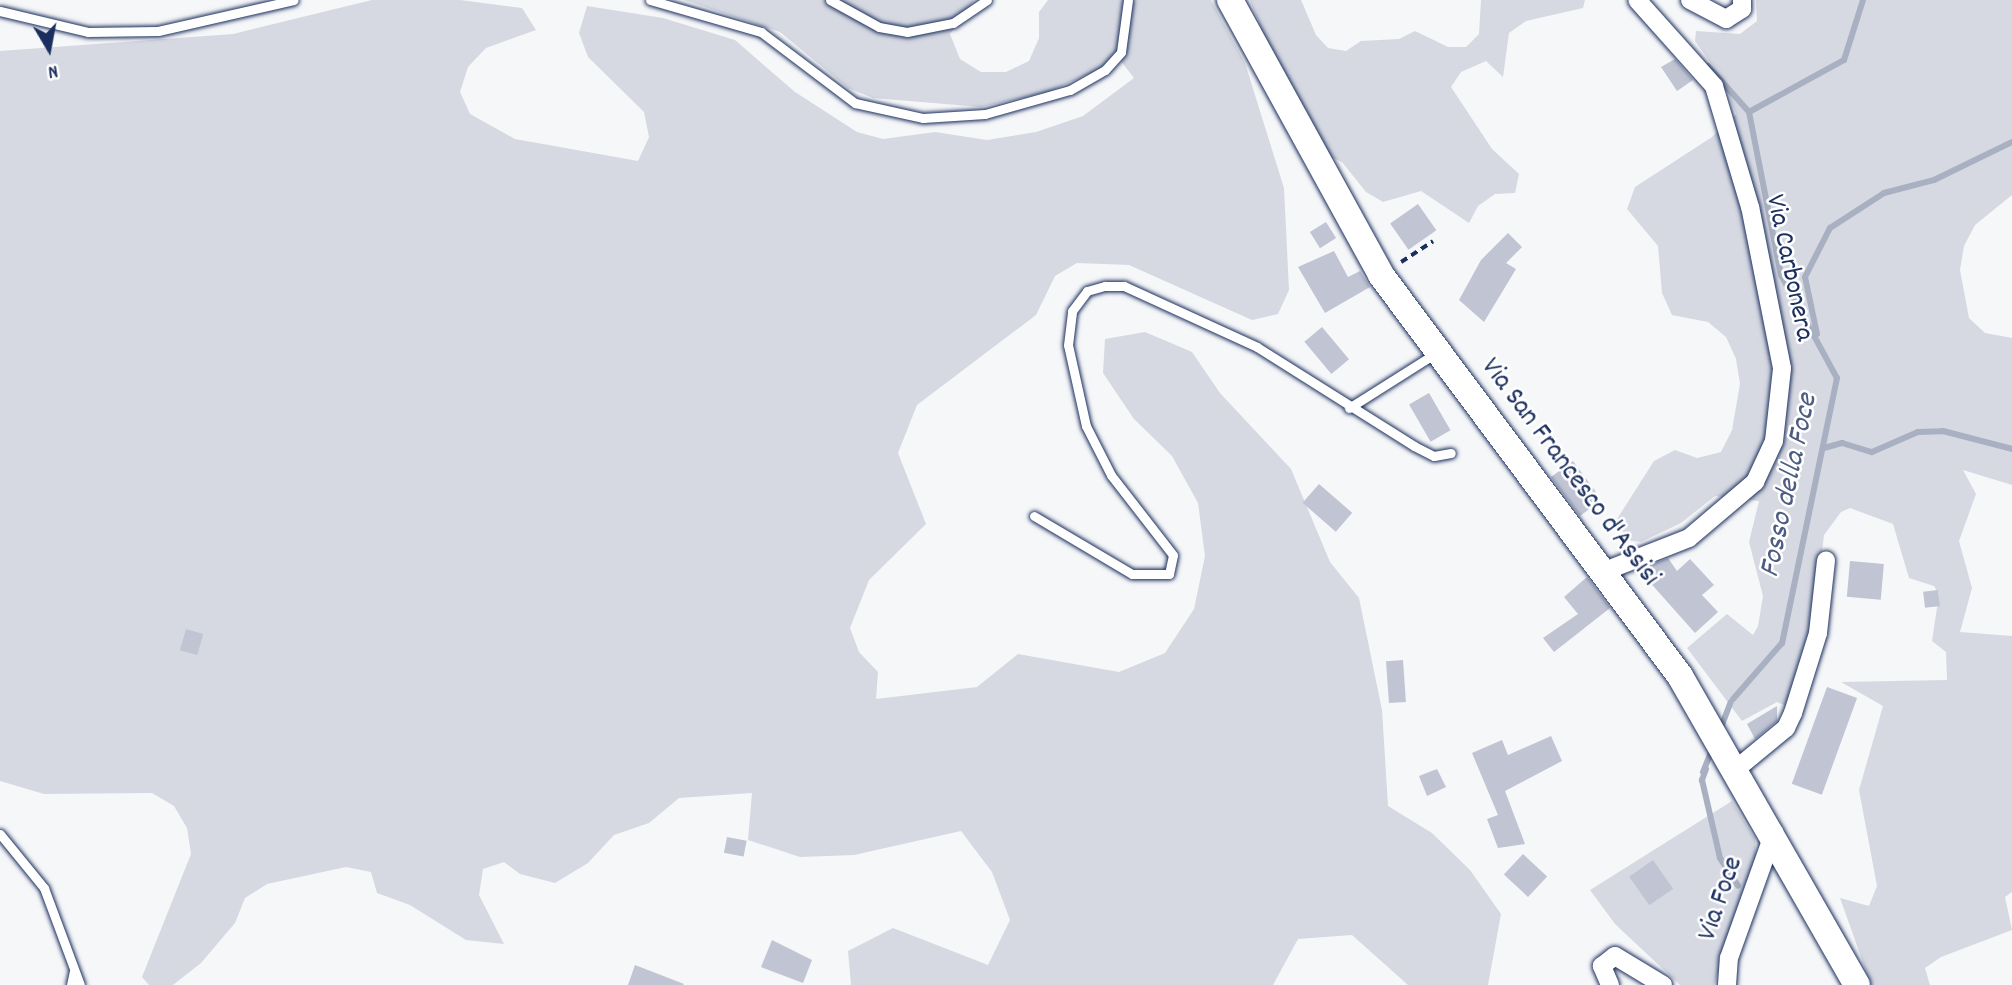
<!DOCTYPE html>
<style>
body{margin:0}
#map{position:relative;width:2012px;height:985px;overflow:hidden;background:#f6f7f9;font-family:Dekko,sans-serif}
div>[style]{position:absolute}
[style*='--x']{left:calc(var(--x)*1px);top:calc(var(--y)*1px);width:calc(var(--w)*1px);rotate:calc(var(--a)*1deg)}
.green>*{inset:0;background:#d6d9e2}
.stream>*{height:6px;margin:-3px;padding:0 3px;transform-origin:3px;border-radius:3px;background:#a9b0c1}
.building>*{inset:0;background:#c0c4d3;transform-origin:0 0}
.path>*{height:3.5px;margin-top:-1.75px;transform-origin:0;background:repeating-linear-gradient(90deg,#1b2f5e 0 7px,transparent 0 12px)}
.roads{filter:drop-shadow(0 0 2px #1b2f5e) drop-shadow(0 0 2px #1b2f5e)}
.service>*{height:9px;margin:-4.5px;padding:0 4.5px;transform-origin:4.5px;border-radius:4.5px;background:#fff}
.minor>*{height:18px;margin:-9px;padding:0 9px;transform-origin:9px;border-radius:9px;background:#fff}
.secondary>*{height:26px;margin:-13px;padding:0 13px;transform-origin:13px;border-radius:13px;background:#fff}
span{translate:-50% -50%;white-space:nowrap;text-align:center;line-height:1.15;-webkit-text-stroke:5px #fff;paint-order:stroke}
.street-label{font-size:28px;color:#1b2f5e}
.water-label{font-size:30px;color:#4d5c81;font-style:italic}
.north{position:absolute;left:14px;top:14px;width:70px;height:70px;-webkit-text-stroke:5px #fff;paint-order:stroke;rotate:170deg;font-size:19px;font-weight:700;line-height:28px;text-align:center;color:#1b2f5e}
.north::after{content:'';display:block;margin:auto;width:24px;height:32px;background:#1b2f5e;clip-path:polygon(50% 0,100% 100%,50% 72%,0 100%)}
</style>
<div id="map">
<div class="green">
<i style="clip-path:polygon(372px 0,460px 0,522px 8px,536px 30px,486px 48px,468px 67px,460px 92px,470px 114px,515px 139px,638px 161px,649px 137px,644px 112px,588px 57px,579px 33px,587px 6px,663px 18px,735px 40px,795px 92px,857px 132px,883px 139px,935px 132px,987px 140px,1036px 132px,1083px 116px,1134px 78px,1120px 60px,1048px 92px,981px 107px,873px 98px,848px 88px,780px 32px,684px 0,974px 0,950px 34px,960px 59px,981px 72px,1006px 72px,1029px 61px,1039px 38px,1039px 12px,1048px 0,1211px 0,1245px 63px,1284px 188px,1289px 290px,1278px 314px,1252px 320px,1129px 265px,1077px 263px,1055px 276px,1036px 315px,917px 405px,898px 453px,926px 524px,869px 580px,850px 628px,859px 652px,878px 672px,876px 699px,977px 687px,1018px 654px,1119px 672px,1165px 653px,1194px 609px,1205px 556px,1198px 503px,1172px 456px,1134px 419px,1103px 373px,1105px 339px,1145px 332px,1192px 352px,1220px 393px,1291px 469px,1330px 562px,1359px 598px,1382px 710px,1388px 806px,1432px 833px,1470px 870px,1501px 914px,1488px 985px,1408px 985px,1352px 935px,1298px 939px,1273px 985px,851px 985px,848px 951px,893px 928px,988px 965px,1010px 920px,992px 872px,961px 831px,854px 855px,800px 857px,748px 840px,752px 793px,679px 798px,649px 823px,614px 835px,588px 863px,555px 883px,520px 874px,504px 862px,483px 869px,479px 895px,504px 944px,466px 940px,410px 905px,377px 893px,371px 872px,346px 867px,267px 884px,245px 898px,235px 923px,201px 963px,173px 985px,149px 985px,142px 977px,191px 854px,187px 828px,174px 806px,152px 793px,44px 794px,0 781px,0 51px,233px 34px)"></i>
<i style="clip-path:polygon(1250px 0,1301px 0,1316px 35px,1328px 48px,1346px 51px,1361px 41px,1399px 39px,1415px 31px,1448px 47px,1466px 47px,1479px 34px,1481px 0,1585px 0,1583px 8px,1526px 21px,1509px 33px,1503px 77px,1486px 61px,1461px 72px,1451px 87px,1492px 149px,1519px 174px,1515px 193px,1495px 194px,1478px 206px,1469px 223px,1421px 191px,1383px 202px,1366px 192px,1342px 162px,1324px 154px,1286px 90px)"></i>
<i style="clip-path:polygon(1756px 0,2012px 0,2012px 195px,1975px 225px,1964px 246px,1960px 270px,1969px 318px,1985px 333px,2012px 338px,2012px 485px,1963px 470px,1976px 494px,1959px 541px,1972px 588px,1960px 632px,2012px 636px,2012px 892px,2005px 897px,2012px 930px,1941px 957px,1925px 968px,1930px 985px,1871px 985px,1840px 898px,1869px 906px,1877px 886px,1859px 790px,1883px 706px,1841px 682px,1947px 680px,1946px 652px,1932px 641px,1939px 594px,1934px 586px,1909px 578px,1893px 524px,1850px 508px,1841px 512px,1824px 535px,1813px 630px,1789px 707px,1777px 702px,1742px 721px,1687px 648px,1727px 614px,1753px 635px,1758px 626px,1763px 596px,1749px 542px,1759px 501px,1715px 496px,1681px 523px,1641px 542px,1627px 540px,1617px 519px,1654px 461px,1675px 450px,1697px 458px,1721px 452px,1732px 430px,1740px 384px,1736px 359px,1726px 337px,1708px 322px,1672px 315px,1662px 293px,1658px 246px,1627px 209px,1635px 187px,1712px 137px,1736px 114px,1724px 82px,1695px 41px,1696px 31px,1740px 34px,1757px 21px)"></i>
<i style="clip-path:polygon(1732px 801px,1755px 839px,1756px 858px,1714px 985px,1680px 985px,1615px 924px,1590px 890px)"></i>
</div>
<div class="stream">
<i style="--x:1708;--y:66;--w:62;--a:48.3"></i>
<i style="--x:1749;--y:112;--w:166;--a:78.9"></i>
<i style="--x:1781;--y:275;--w:117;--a:61.5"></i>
<i style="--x:1837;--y:378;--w:271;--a:101.7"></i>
<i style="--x:1782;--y:643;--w:74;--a:131.2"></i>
<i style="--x:1749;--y:112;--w:108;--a:-28.7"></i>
<i style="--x:1844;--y:60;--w:63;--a:-72.4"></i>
<i style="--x:1817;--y:334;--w:58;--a:-101.9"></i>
<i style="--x:1805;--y:277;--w:55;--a:-63"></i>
<i style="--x:1830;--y:228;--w:64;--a:-32.9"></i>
<i style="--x:1884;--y:193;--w:52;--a:-14.6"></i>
<i style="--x:1934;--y:180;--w:87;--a:-26"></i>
<i style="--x:1824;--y:448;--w:19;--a:-16"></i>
<i style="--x:1842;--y:443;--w:31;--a:17"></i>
<i style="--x:1872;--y:452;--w:50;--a:-23.5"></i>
<i style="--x:1918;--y:432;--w:25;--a:-2"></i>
<i style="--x:1943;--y:431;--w:71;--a:14.6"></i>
<i style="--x:1720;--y:730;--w:30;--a:-69"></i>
<i style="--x:1706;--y:769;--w:12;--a:110"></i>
<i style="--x:1702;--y:780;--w:80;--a:77"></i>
<i style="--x:1720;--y:858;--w:33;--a:57"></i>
<i style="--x:1703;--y:772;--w:24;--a:-68"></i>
</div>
<div class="building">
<i style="clip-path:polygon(1675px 59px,1693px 80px,1677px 91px,1661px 67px)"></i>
<i style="left:1418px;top:204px;width:32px;height:34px;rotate:55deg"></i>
<i style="left:1326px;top:222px;width:19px;height:19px;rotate:58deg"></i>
<i style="clip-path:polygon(1508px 233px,1522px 247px,1506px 263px,1516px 269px,1484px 322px,1459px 300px,1481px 260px)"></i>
<i style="clip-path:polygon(1334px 251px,1348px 277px,1360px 271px,1370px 287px,1325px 313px,1298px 267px)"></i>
<i style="left:1322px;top:327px;width:42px;height:23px;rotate:50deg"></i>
<i style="left:1429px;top:393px;width:43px;height:23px;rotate:60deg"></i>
<i style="clip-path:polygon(1573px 461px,1596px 492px,1591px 497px,1596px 504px,1580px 516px,1551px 477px)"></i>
<i style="left:1319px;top:484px;width:44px;height:25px;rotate:41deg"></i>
<i style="clip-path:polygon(1668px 558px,1677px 571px,1690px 559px,1714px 585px,1702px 595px,1718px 612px,1695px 633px,1639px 570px)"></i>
<i style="left:1850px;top:561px;width:34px;height:36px;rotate:5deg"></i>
<i style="clip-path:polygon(1587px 577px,1610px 608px,1554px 652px,1543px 638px,1578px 614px,1564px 597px)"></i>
<i style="left:1938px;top:590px;width:16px;height:15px;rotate:83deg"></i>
<i style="left:186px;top:629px;width:18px;height:22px;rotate:16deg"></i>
<i style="left:1403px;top:660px;width:42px;height:17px;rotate:86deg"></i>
<i style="left:1827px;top:687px;width:32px;height:103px;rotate:20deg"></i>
<i style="clip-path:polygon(1777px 706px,1777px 721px,1755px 739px,1747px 724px)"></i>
<i style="clip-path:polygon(1551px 736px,1562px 761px,1505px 791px,1525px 844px,1498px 848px,1487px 819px,1498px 815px,1472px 753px,1502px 740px,1508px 755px)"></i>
<i style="clip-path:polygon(1437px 769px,1446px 787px,1427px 796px,1419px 776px)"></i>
<i style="left:727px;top:837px;width:20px;height:16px;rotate:11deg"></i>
<i style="left:1523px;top:854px;width:33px;height:28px;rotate:43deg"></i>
<i style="left:1653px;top:860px;width:35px;height:29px;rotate:55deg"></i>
<i style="clip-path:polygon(772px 940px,812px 960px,803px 983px,761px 967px)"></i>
<i style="clip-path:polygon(635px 965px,684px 984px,683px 985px,628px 985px)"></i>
</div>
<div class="path">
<i style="--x:1401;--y:262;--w:38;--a:-33"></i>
</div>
<div class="roads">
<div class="service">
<i style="--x:650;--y:0;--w:116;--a:16.1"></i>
<i style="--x:761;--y:32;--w:118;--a:37.1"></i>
<i style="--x:855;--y:103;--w:70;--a:12.4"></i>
<i style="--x:923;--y:118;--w:62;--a:-3.7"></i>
<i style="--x:985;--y:114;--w:88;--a:-15.8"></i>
<i style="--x:1070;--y:90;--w:40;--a:-29.7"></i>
<i style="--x:1105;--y:70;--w:24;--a:-48"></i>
<i style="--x:1121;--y:52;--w:52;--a:-82.3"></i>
<i style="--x:830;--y:0;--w:56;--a:28.9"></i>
<i style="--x:879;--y:27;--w:28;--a:10"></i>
<i style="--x:907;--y:32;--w:47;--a:-11.1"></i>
<i style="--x:953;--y:23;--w:41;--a:-34.1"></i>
<i style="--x:0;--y:11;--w:90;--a:13.4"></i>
<i style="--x:88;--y:32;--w:70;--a:-0.8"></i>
<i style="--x:158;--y:31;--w:139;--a:-12.8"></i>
<i style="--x:1349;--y:408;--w:103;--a:-32.3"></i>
<i style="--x:1034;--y:516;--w:114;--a:30.6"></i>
<i style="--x:1132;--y:574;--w:37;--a:0"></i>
<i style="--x:1169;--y:574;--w:19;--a:-78"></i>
<i style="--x:1173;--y:555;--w:101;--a:-127.8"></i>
<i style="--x:1111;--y:475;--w:55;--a:-117"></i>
<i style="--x:1086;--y:426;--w:83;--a:-102.5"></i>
<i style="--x:1068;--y:345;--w:34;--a:-83"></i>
<i style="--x:1072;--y:311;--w:25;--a:-53"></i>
<i style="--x:1087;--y:291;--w:19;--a:-16"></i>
<i style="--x:1105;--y:286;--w:19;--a:0"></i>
<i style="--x:1124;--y:286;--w:146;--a:24.6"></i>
<i style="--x:1257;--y:347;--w:186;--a:32.2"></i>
<i style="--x:1414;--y:446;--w:22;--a:27"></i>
<i style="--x:1434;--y:456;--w:17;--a:-10"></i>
<i style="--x:0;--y:834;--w:70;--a:50.8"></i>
<i style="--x:44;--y:888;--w:103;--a:69.6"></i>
<i style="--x:71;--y:985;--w:14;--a:-78"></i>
</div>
<div class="minor">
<i style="--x:1690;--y:0;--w:41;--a:27.8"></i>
<i style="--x:1726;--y:19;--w:19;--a:-32"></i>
<i style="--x:1742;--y:9;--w:9;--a:-90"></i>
<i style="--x:1605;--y:571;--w:90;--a:-21.4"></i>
<i style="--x:1689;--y:538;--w:87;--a:-40.3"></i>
<i style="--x:1755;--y:482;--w:45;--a:-65.1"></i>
<i style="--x:1774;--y:441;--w:73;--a:-83.7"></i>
<i style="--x:1782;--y:368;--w:164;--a:-101.2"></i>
<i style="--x:1750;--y:207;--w:126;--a:-106.6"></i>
<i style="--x:1714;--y:86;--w:115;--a:-131.8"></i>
<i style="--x:1735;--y:770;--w:66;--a:-39.5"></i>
<i style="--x:1786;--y:728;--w:17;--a:-65"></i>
<i style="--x:1793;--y:713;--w:84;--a:-72.6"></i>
<i style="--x:1818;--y:633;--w:73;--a:-83.7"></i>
<i style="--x:1610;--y:985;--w:21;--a:-113"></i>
<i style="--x:1602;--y:966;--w:16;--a:-38"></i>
<i style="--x:1615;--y:956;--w:56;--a:31.1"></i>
<i style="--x:1727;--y:985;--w:27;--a:-86"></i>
<i style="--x:1729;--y:958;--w:134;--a:-70.3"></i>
</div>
<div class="secondary">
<i style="--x:1230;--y:0;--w:314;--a:61.2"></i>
<i style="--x:1381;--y:275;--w:500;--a:53.29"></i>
<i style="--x:1680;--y:676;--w:356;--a:60.2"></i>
</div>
</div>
<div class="street-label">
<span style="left:1788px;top:268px;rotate:78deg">Via Carbonera</span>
<span style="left:1569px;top:473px;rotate:53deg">Via San Francesco d'Assisi</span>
<span style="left:1722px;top:899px;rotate:-71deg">Via Foce</span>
</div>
<div class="water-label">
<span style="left:1791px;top:486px;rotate:-78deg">Fosso della Foce</span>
</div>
<div class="north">N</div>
</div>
